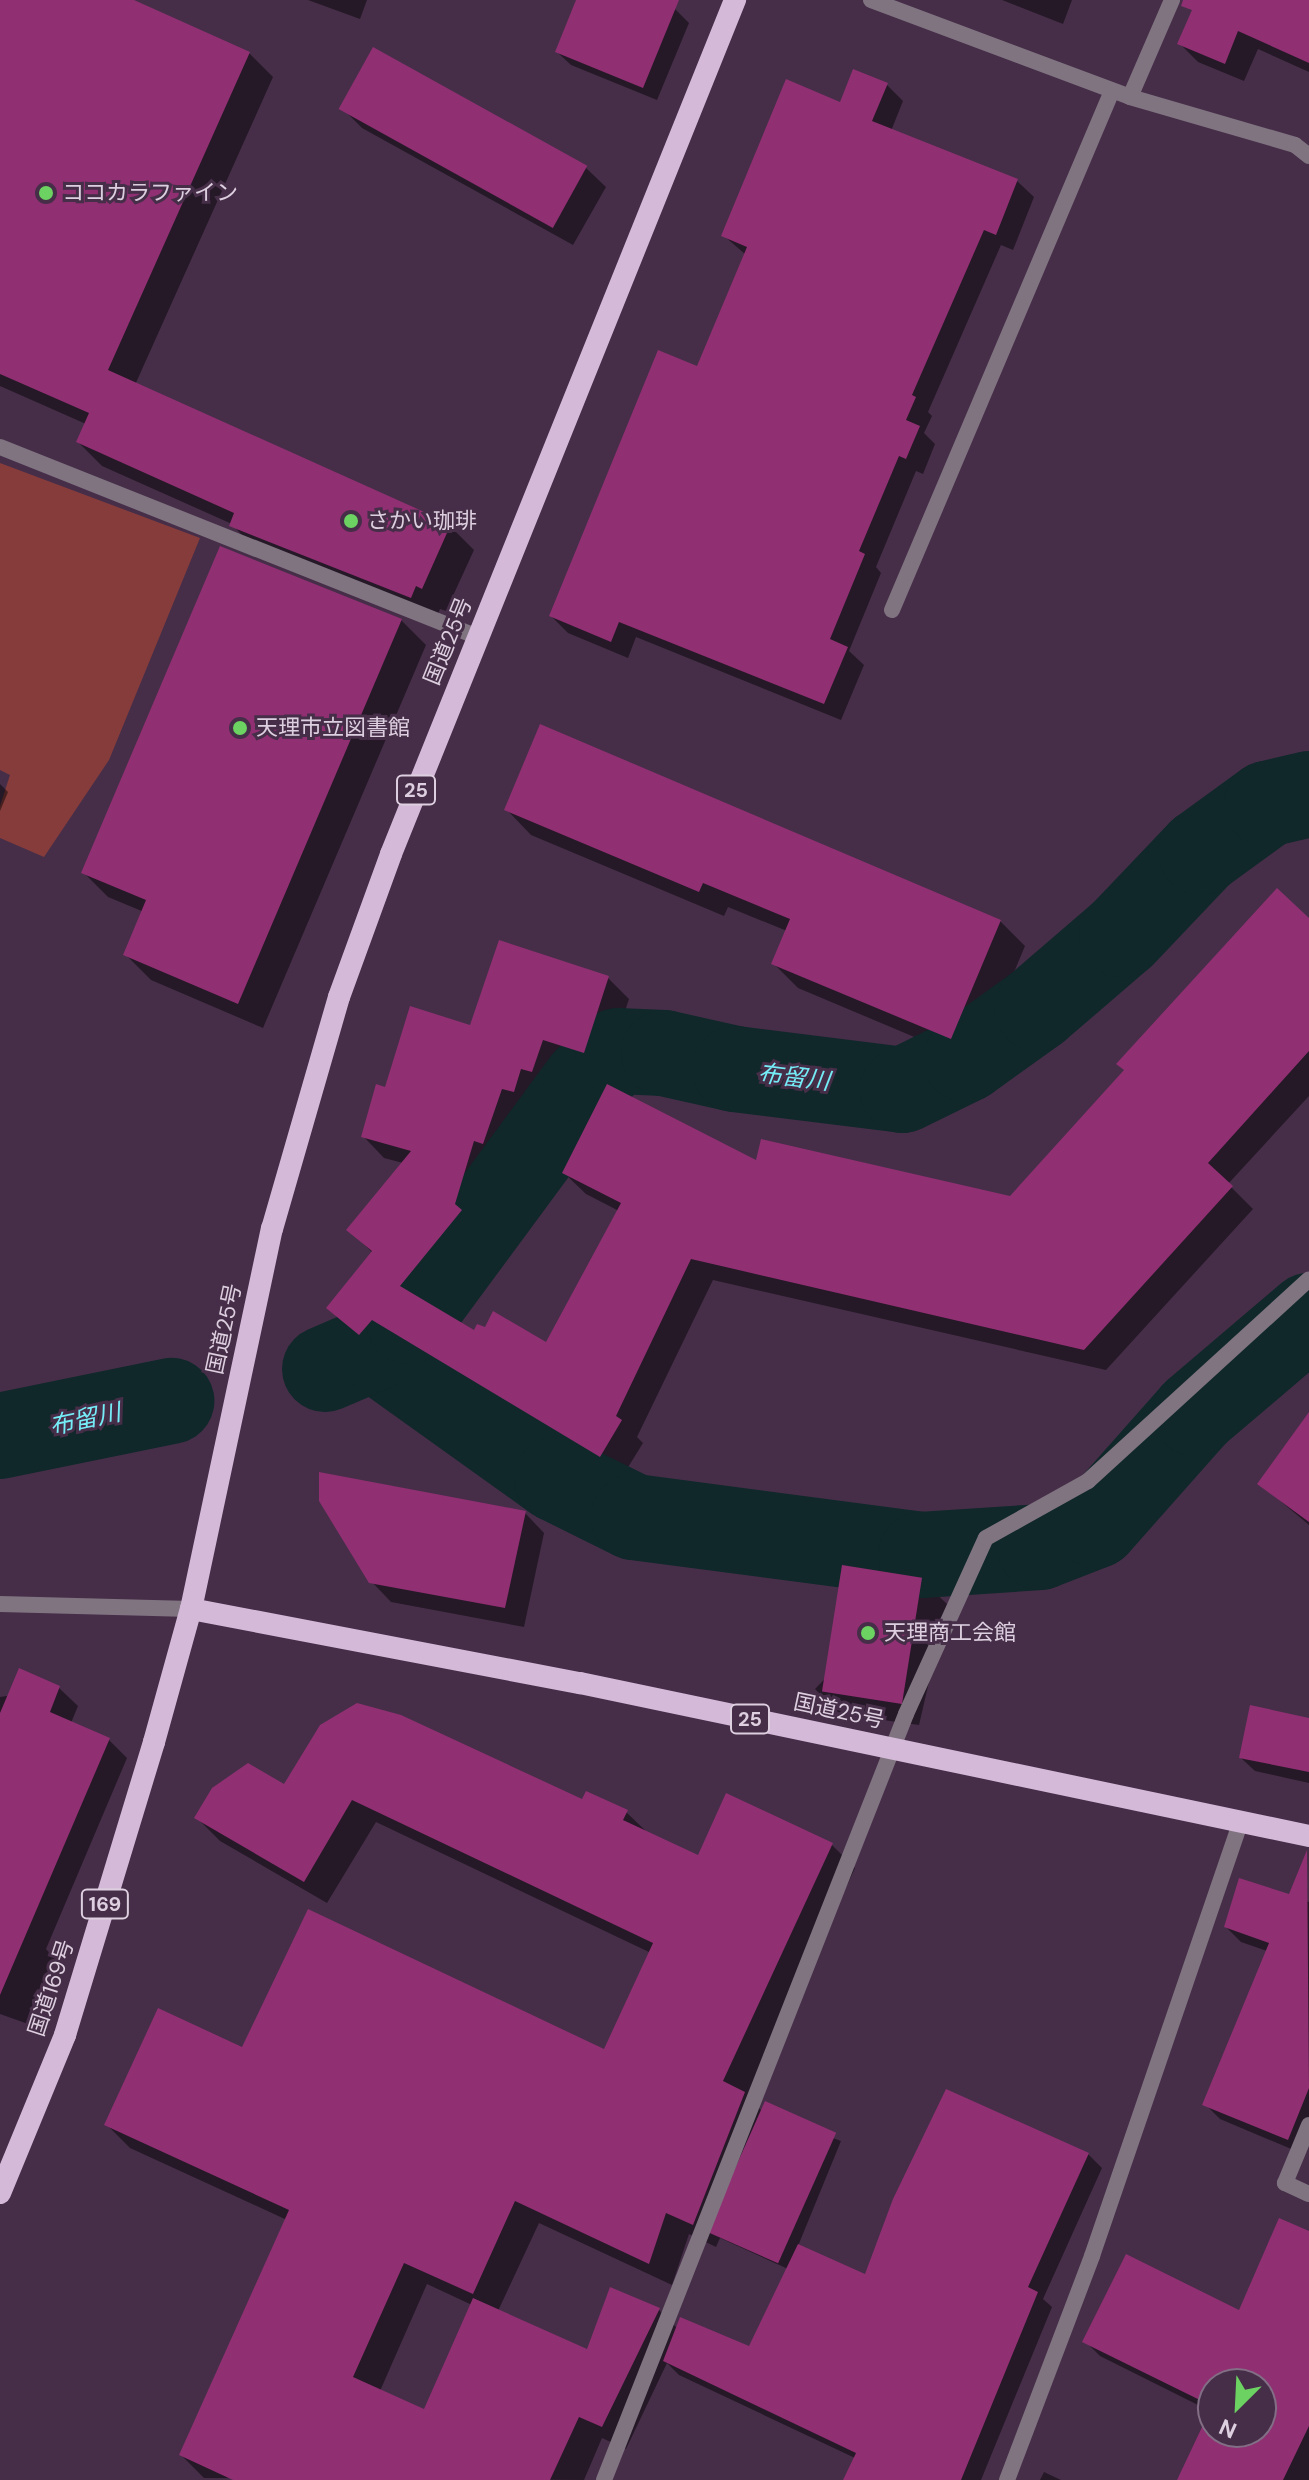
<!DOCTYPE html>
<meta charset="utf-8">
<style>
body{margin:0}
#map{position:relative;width:1309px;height:2480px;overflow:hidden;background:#462e49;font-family:"DM Sans","Noto Sans JP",sans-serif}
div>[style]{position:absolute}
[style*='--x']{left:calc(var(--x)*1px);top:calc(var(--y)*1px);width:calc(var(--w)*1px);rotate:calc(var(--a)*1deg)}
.green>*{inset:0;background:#853c3b}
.shadow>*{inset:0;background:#0007}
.river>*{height:86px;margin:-43px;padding:0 43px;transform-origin:43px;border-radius:43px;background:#10282a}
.building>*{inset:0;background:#902f72;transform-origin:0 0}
.minor>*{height:16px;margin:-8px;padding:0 8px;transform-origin:8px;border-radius:8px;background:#807481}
.tertiary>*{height:16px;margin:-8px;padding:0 8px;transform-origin:8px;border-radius:8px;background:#807481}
.trunk>*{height:22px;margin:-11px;padding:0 11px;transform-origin:11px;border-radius:11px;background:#d4bad8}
.dots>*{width:22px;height:22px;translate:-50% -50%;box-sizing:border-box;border:4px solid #462e49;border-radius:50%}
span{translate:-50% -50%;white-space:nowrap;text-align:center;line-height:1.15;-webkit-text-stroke:6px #462e49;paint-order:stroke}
.shield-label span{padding:2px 6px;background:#462e49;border:2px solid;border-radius:6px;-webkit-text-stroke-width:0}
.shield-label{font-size:20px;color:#ddcfdf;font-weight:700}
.poi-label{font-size:22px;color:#ddcfdf}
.left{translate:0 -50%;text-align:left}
.street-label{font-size:22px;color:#ddcfdf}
.water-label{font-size:24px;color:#75edf6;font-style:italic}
.north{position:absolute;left:1197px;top:2368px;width:80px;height:80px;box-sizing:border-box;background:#462e49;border:2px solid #826e85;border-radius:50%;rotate:204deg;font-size:22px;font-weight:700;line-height:32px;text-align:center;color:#ddcfdf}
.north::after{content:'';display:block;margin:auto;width:28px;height:36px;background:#6cd362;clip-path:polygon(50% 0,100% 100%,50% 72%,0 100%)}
</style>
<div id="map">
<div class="green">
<i style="clip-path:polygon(0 463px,200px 538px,109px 760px,44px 857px,0 838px,0 806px,10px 775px,0 770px)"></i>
</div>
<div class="shadow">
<i style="clip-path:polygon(0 0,129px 0,249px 53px,273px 77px,135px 385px,450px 526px,474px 550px,446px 611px,440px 609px,435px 621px,255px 550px,232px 524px,102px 466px,78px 442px,86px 424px,0 386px)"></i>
<i style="clip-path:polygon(308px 0,367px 0,360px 19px)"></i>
<i style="clip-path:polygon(578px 0,653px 0,675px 9px,689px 23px,657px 100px,571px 65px,557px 52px)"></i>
<i style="clip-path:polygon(1002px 0,1072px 0,1063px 24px)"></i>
<i style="clip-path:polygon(1194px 0,1309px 0,1309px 72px,1258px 49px,1244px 81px,1198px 62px,1179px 43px,1198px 2px)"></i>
<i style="clip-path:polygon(886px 84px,903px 101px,891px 131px,1017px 181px,1034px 197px,1013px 250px,1001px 245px,928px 412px,932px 416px,924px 433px,935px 444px,923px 474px,916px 471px,876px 567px,881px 573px,849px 651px,864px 665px,841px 720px,636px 637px,628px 658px,568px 633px,551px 616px,698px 369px,746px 255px,723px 235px,841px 104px)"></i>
<i style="clip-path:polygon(342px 108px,586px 168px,606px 187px,573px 245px,362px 128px)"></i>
<i style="clip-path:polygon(401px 620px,426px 645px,263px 1028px,151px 980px,126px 955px,144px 912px,108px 897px,83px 872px)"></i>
<i style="clip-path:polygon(0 784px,8px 792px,0 811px)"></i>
<i style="clip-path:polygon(506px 809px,1000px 921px,1025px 946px,976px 1063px,798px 988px,773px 963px,787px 931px,728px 907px,724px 916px,531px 835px)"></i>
<i style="clip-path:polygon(1309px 920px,1309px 1096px,1228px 1184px,1253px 1209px,1106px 1370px,713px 1280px,637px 1437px,643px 1443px,622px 1477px,394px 1340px,382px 1355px,328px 1308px,373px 1253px,349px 1230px,403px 1163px,384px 1158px,363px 1136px,386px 1089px,472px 1027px,608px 978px,629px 999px,605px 1073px,564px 1060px,554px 1092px,543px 1089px,535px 1113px,524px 1109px,504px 1164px,495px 1161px,475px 1226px,482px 1233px,424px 1303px,474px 1333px,547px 1345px,619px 1211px,586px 1194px,564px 1173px,758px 1163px,1010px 1199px)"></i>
<i style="clip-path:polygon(1309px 1430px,1309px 1525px,1259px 1483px)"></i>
<i style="clip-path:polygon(525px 1513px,544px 1533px,524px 1627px,391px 1602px,371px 1581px)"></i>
<i style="clip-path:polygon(921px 1579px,947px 1604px,919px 1725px,840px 1714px,815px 1689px)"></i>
<i style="clip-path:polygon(59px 1688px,78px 1706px,71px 1723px,108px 1739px,127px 1758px,46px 1949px,55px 1959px,31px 2025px,0 2014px,0 1697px)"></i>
<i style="clip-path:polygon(1309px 1720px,1309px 1783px,1255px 1771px,1241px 1758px)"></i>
<i style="clip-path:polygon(evenodd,285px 1787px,583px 1801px,626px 1812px,648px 1833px,699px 1857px,832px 1845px,855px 1868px,749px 2098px,763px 2112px,841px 2141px,798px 2246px,866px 2276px,1088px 2154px,1102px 2168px,1043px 2299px,1052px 2307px,981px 2480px,846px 2480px,855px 2458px,679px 2375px,667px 2363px,626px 2449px,602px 2438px,584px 2480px,204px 2478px,181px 2455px,287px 2220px,130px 2148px,107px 2125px,243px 2050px,605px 2051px,651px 1953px,376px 1822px,327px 1903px,220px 1841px,197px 1818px,285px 1787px,539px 2223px,672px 2285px,689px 2234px,716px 2247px,720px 2238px,788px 2269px,750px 2349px,678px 2329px,659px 2310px,588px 2352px,498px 2311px,539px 2223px,285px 1787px,427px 2284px,472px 2305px,425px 2411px,380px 2391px,427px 2284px)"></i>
<i style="clip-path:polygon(1240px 1881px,1309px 1902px,1309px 2139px,1303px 2154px,1220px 2119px,1205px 2104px,1267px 1951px,1241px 1942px,1226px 1927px)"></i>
<i style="clip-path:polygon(evenodd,1309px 2234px,1309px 2480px,1179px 2480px,1212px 2412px,1100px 2356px,1085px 2341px,1240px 2313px,1309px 2234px,1213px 2384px,1261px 2384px,1261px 2432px,1213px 2432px,1213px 2384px)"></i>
<i style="clip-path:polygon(1044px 2472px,1061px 2480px,1040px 2480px)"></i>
</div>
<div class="river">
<i style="--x:374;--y:1348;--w:225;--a:35.6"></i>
<i style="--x:557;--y:1479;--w:86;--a:26.3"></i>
<i style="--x:634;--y:1517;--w:290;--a:7.5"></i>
<i style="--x:921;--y:1555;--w:119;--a:-3.8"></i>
<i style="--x:1040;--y:1547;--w:60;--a:-21.4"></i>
<i style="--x:1096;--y:1525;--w:149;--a:-48.5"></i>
<i style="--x:1195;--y:1413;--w:150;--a:-40.4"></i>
<i style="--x:325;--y:1369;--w:53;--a:-23.2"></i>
<i style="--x:374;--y:1348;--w:44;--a:-37.6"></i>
<i style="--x:409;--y:1321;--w:298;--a:-53.6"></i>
<i style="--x:586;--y:1081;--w:44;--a:-43.2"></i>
<i style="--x:618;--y:1051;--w:46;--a:2.5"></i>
<i style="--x:664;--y:1053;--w:73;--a:12.7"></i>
<i style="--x:735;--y:1069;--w:169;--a:7.1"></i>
<i style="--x:903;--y:1090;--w:70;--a:-26.2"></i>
<i style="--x:966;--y:1059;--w:87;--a:-35.7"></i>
<i style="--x:1037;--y:1008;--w:112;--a:-40.7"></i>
<i style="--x:1122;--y:935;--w:115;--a:-46.4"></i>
<i style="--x:1201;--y:852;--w:82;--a:-36"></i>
<i style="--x:1267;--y:804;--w:43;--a:-13.4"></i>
<i style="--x:0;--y:1436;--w:175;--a:-11.6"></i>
</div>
<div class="building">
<i style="clip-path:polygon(0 0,134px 0,250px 52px,108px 370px,451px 524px,422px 589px,416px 586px,411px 598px,229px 526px,234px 513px,76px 442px,89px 413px,0 374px)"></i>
<i style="clip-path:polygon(576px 0,679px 0,643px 88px,555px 52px)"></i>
<i style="clip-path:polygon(1183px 0,1309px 0,1309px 63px,1238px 31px,1225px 64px,1177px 44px,1192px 10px,1181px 6px)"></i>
<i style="left:373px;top:47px;width:245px;height:71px;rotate:29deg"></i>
<i style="clip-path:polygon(853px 69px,888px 83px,872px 121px,1018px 179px,996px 235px,984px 230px,912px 395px,916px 397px,906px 420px,920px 426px,906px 459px,899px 456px,859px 551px,865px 554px,830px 639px,848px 647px,824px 704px,619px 622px,611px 642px,549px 616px,658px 350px,697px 366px,747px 247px,721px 236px,786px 79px,840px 102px)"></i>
<i style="clip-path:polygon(220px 546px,402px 619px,238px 1004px,123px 955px,146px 900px,81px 873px)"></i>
<i style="clip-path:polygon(540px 724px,1001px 920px,951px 1039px,771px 964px,790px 919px,703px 883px,699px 892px,504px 810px)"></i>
<i style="clip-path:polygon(1277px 888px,1309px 918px,1309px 1051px,1208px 1163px,1233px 1186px,1084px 1350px,691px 1259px,616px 1416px,622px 1420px,600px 1457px,372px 1320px,359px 1335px,326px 1308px,372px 1251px,346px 1230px,411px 1151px,361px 1137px,376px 1084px,385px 1087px,410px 1006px,470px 1025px,499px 940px,609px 976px,584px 1053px,543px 1040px,532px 1072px,521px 1069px,514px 1092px,502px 1089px,483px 1144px,474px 1141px,455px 1204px,462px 1210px,400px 1286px,474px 1330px,477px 1324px,485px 1327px,493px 1311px,546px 1342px,621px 1203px,562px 1173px,607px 1084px,756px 1160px,761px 1139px,1010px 1196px,1124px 1070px,1116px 1064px)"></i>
<i style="clip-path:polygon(1309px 1412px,1309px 1522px,1257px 1484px)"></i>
<i style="clip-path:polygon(319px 1472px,526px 1511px,505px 1608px,369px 1583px,319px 1501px)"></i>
<i style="left:842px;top:1565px;width:81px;height:128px;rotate:9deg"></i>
<i style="clip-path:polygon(19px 1668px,60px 1686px,50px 1712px,110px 1738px,0 1995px,0 1713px)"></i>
<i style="clip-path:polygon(357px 1703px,401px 1715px,582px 1799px,586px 1791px,628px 1810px,623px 1820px,698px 1855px,726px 1793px,833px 1843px,723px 2081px,745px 2092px,693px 2225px,666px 2213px,649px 2264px,515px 2201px,473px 2294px,404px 2263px,353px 2377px,424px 2409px,473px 2298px,587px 2349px,610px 2287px,660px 2308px,602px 2427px,579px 2417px,550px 2480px,233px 2480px,179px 2455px,289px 2210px,104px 2125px,158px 2008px,242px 2047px,308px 1909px,604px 2049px,653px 1943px,352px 1800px,304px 1882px,194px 1818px,212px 1788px,248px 1763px,284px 1784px,320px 1725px)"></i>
<i style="clip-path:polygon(1250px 1705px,1309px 1718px,1309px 1772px,1239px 1758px)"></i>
<i style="clip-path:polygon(1307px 1850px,1309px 2088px,1288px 2140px,1202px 2105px,1269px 1943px,1224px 1927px,1239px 1878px,1289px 1894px)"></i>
<i style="clip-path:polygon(946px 2089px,1089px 2153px,1028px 2287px,1038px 2292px,961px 2480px,843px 2480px,856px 2453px,663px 2361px,680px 2317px,749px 2346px,798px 2244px,865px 2274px,893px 2199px)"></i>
<i style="left:765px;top:2101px;width:78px;height:143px;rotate:24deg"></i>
<i style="clip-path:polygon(evenodd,1279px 2218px,1309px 2231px,1309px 2426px,1283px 2480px,1177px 2480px,1212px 2406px,1082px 2342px,1126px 2254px,1239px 2310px,1279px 2218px,1213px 2384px,1261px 2384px,1261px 2432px,1213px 2432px,1213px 2384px)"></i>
</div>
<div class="minor">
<i style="--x:871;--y:0;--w:277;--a:20.5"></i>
<i style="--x:1130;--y:97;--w:172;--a:16.2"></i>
<i style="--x:1295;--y:145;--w:18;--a:38"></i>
<i style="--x:1130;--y:97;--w:106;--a:-66.6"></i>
<i style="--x:0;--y:447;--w:514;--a:21.68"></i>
<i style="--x:892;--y:610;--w:564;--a:-67.03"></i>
<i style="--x:1309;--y:2125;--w:63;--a:112.5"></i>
<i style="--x:1285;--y:2183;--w:26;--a:25"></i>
<i style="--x:604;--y:2480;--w:823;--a:-68.48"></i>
<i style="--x:906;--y:1714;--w:193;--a:-65.6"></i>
<i style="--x:986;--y:1538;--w:117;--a:-29.2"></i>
<i style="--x:1088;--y:1481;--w:299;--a:-42.4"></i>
<i style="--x:1007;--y:2480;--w:240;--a:-69.2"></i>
<i style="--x:1092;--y:2256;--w:459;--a:-71.1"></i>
</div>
<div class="tertiary">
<i style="--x:0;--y:1604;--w:191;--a:1.5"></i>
</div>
<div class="trunk">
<i style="--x:191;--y:1609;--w:396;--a:10.8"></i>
<i style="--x:580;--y:1683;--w:745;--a:11.85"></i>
<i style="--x:0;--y:2193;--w:171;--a:-67.6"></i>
<i style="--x:65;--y:2035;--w:306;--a:-73.1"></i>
<i style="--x:154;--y:1742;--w:138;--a:-74.5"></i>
<i style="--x:191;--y:1609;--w:389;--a:-78"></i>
<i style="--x:272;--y:1229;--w:241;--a:-73.9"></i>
<i style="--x:339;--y:997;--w:152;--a:-70"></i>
<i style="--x:391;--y:854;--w:921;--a:-68.06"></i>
</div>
<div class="dots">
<i style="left:46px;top:193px;background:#6cd362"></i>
<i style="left:351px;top:521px;background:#6cd362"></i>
<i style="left:240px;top:728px;background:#6cd362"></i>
<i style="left:868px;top:1633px;background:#6cd362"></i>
</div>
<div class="shield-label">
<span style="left:416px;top:790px">25</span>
<span style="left:750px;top:1719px">25</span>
<span style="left:105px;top:1904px">169</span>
</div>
<div class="poi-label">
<span class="left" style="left:62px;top:193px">ココカラファイン</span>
<span class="left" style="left:367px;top:521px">さかい珈琲</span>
<span class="left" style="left:256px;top:728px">天理市立図書館</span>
<span class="left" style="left:884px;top:1633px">天理商工会館</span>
</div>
<div class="street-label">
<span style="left:448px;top:641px;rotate:-68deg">国道25号</span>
<span style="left:224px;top:1329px;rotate:-78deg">国道25号</span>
<span style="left:839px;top:1711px;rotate:12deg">国道25号</span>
<span style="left:51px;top:1988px;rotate:-72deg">国道169号</span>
</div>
<div class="water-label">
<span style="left:794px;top:1077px;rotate:7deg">布留川</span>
<span style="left:85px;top:1419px;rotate:-12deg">布留川</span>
</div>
<div class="north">N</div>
</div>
